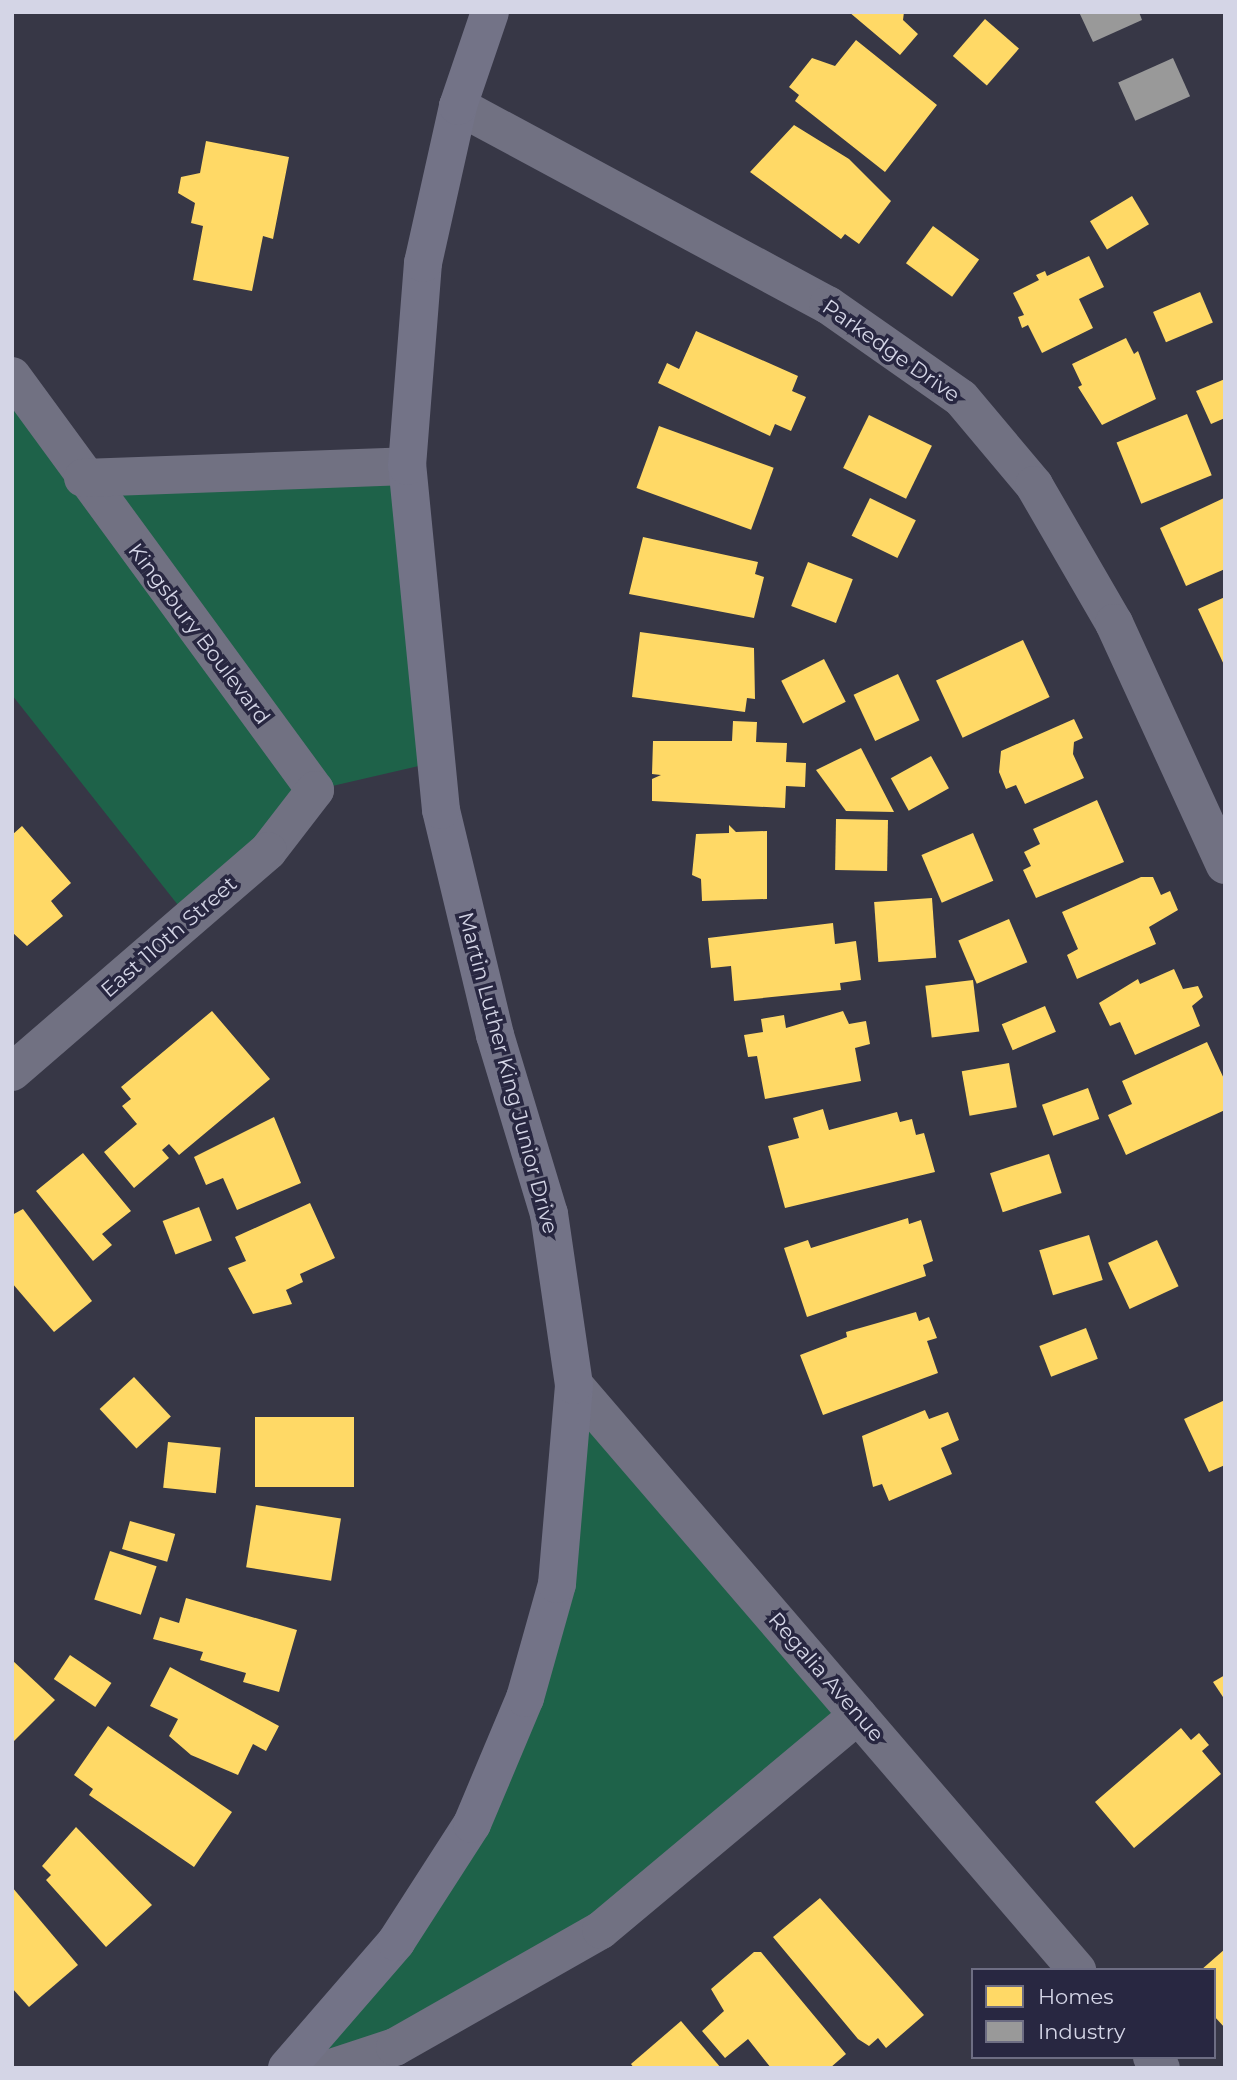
<!DOCTYPE html>
<style>
body{margin:0}
#map{position:relative;width:1237px;height:2080px;overflow:hidden;background:#373746;font-family:Montserrat,sans-serif}
div>[style]{position:absolute}
[style*='--x']{left:calc(var(--x)*1px);top:calc(var(--y)*1px);width:calc(var(--w)*1px);rotate:calc(var(--a)*1deg)}
.green>*{inset:0;background:#1e6249}
.homes>*{inset:0;background:#ffd966;transform-origin:0 0}
.industry>*{inset:0;background:#999;transform-origin:0 0}
.street>*{height:38px;margin:-19px;padding:0 19px;transform-origin:19px;border-radius:19px;background:#717182}
.secondary>*{height:38px;margin:-19px;padding:0 19px;transform-origin:19px;border-radius:19px;background:#737387}
span{translate:-50% -50%;white-space:nowrap;text-align:center;line-height:1.15;-webkit-text-stroke:7px #282741;paint-order:stroke}
.street-label{font-size:21px;color:#d4d5e6}
.frame{position:absolute;inset:0;border:14px solid #d4d5e6;pointer-events:none}
.legend{position:absolute;left:971px;top:1968px;width:245px;height:91px;box-sizing:border-box;background:#282741;border:2px solid #6d6d83;margin:0;padding:9px 12px;list-style:none;font-size:21px;color:#d4d5e6}
.legend li{display:flex;align-items:center;gap:14px;height:35px}
.legend b{width:35px;border:2px solid #6d6d83}
</style>
<div id="map">
<div class="green">
<i style="clip-path:polygon(12px 376px,83px 478px,407px 466px,436px 762px,315px 790px,189px 919px,12px 695px)"></i>
<i style="clip-path:polygon(574px 1386px,858px 1715px,505px 1987px,287px 2068px,396px 1942px,525px 1698px)"></i>
</div>
<div class="homes">
<i style="clip-path:polygon(849px 12px,904px 12px,903px 20px,918px 34px,900px 55px)"></i>
<i style="left:985px;top:19px;width:45px;height:49px;rotate:41deg"></i>
<i style="clip-path:polygon(856px 40px,937px 105px,885px 172px,795px 101px,799px 95px,789px 87px,812px 58px,835px 66px)"></i>
<i style="clip-path:polygon(794px 125px,849px 159px,891px 201px,859px 244px,845px 234px,841px 239px,750px 172px)"></i>
<i style="clip-path:polygon(206px 141px,289px 157px,273px 239px,263px 236px,252px 291px,193px 280px,203px 226px,191px 223px,195px 203px,178px 193px,181px 177px,200px 173px)"></i>
<i style="left:1132px;top:196px;width:33px;height:49px;rotate:59deg"></i>
<i style="left:933px;top:226px;width:57px;height:46px;rotate:36deg"></i>
<i style="clip-path:polygon(1089px 256px,1104px 287px,1079px 299px,1093px 328px,1042px 353px,1028px 325px,1022px 328px,1018px 317px,1024px 315px,1013px 293px,1039px 280px,1036px 275px,1045px 271px,1047px 276px)"></i>
<i style="left:1200px;top:292px;width:33px;height:51px;rotate:67deg"></i>
<i style="clip-path:polygon(696px 331px,798px 376px,792px 391px,806px 397px,791px 431px,775px 424px,770px 436px,658px 383px,667px 363px,679px 369px)"></i>
<i style="clip-path:polygon(1126px 338px,1134px 354px,1138px 351px,1156px 399px,1102px 425px,1078px 387px,1082px 385px,1072px 364px)"></i>
<i style="clip-path:polygon(1225px 379px,1225px 418px,1211px 424px,1196px 391px)"></i>
<i style="left:1187px;top:414px;width:66px;height:76px;rotate:68deg"></i>
<i style="left:869px;top:415px;width:70px;height:59px;rotate:26deg"></i>
<i style="left:659px;top:426px;width:122px;height:66px;rotate:20deg"></i>
<i style="left:870px;top:498px;width:51px;height:42px;rotate:26deg"></i>
<i style="clip-path:polygon(1224px 498px,1225px 569px,1186px 586px,1160px 528px)"></i>
<i style="clip-path:polygon(643px 537px,758px 562px,755px 574px,764px 577px,754px 618px,629px 594px)"></i>
<i style="left:808px;top:562px;width:48px;height:47px;rotate:21deg"></i>
<i style="clip-path:polygon(1225px 597px,1225px 667px,1198px 609px)"></i>
<i style="clip-path:polygon(640px 632px,754px 648px,755px 699px,747px 698px,745px 712px,632px 697px)"></i>
<i style="left:1023px;top:640px;width:63px;height:96px;rotate:65deg"></i>
<i style="left:824px;top:659px;width:48px;height:48px;rotate:63deg"></i>
<i style="left:898px;top:674px;width:51px;height:49px;rotate:65deg"></i>
<i style="clip-path:polygon(1074px 719px,1083px 738px,1074px 742px,1073px 754px,1084px 778px,1025px 804px,1016px 785px,1006px 789px,999px 772px,1001px 751px)"></i>
<i style="clip-path:polygon(733px 721px,757px 722px,756px 742px,787px 743px,786px 762px,806px 763px,805px 787px,786px 786px,785px 808px,652px 801px,652px 779px,661px 775px,652px 774px,653px 741px,732px 741px)"></i>
<i style="clip-path:polygon(861px 748px,894px 812px,846px 811px,816px 770px)"></i>
<i style="left:931px;top:756px;width:37px;height:46px;rotate:61deg"></i>
<i style="clip-path:polygon(1097px 800px,1124px 862px,1036px 898px,1023px 870px,1031px 866px,1024px 852px,1040px 844px,1033px 829px)"></i>
<i style="left:836px;top:819px;width:52px;height:51px;rotate:1deg"></i>
<i style="clip-path:polygon(729px 825px,736px 832px,767px 831px,767px 899px,702px 901px,701px 879px,692px 875px,696px 834px,729px 833px)"></i>
<i style="clip-path:polygon(22px 826px,71px 883px,51px 901px,63px 916px,27px 946px,12px 932px,12px 835px)"></i>
<i style="left:973px;top:833px;width:52px;height:56px;rotate:67deg"></i>
<i style="clip-path:polygon(1141px 877px,1153px 877px,1161px 895px,1170px 891px,1178px 910px,1149px 927px,1156px 944px,1077px 979px,1067px 955px,1078px 949px,1062px 912px)"></i>
<i style="left:932px;top:898px;width:60px;height:58px;rotate:86deg"></i>
<i style="left:1009px;top:919px;width:47px;height:55px;rotate:67deg"></i>
<i style="clip-path:polygon(833px 923px,835px 944px,856px 941px,861px 980px,840px 983px,841px 990px,734px 1001px,731px 966px,711px 968px,708px 938px)"></i>
<i style="clip-path:polygon(1174px 969px,1183px 989px,1198px 986px,1203px 997px,1192px 1006px,1200px 1026px,1135px 1055px,1120px 1022px,1110px 1026px,1099px 1003px,1138px 979px,1140px 984px)"></i>
<i style="left:973px;top:980px;width:52px;height:48px;rotate:83deg"></i>
<i style="left:1045px;top:1006px;width:28px;height:47px;rotate:67deg"></i>
<i style="clip-path:polygon(212px 1011px,270px 1079px,179px 1155px,169px 1144px,162px 1150px,169px 1158px,134px 1188px,104px 1152px,137px 1124px,122px 1106px,131px 1099px,121px 1087px)"></i>
<i style="clip-path:polygon(843px 1011px,849px 1024px,866px 1021px,870px 1044px,855px 1048px,861px 1081px,765px 1099px,757px 1056px,748px 1057px,744px 1035px,763px 1032px,761px 1019px,784px 1015px,786px 1028px)"></i>
<i style="clip-path:polygon(1207px 1042px,1225px 1081px,1225px 1110px,1126px 1155px,1108px 1115px,1132px 1104px,1122px 1081px)"></i>
<i style="left:1009px;top:1063px;width:45px;height:48px;rotate:80deg"></i>
<i style="left:1088px;top:1088px;width:33px;height:49px;rotate:70deg"></i>
<i style="clip-path:polygon(823px 1109px,829px 1130px,897px 1112px,900px 1122px,912px 1119px,916px 1135px,924px 1133px,935px 1172px,785px 1208px,768px 1146px,799px 1138px,793px 1118px)"></i>
<i style="clip-path:polygon(274px 1117px,301px 1183px,237px 1210px,223px 1178px,206px 1185px,194px 1157px)"></i>
<i style="clip-path:polygon(83px 1153px,131px 1211px,102px 1234px,112px 1245px,93px 1261px,36px 1191px)"></i>
<i style="left:1049px;top:1154px;width:41px;height:62px;rotate:72deg"></i>
<i style="clip-path:polygon(310px 1203px,335px 1258px,300px 1274px,303px 1282px,286px 1290px,292px 1304px,253px 1314px,228px 1268px,246px 1261px,235px 1237px)"></i>
<i style="left:199px;top:1207px;width:36px;height:39px;rotate:69deg"></i>
<i style="clip-path:polygon(23px 1209px,92px 1301px,54px 1332px,12px 1283px,12px 1215px)"></i>
<i style="clip-path:polygon(908px 1218px,909px 1224px,921px 1220px,933px 1261px,923px 1265px,926px 1276px,807px 1317px,784px 1248px,808px 1240px,811px 1248px)"></i>
<i style="left:1089px;top:1235px;width:47px;height:52px;rotate:73deg"></i>
<i style="left:1157px;top:1240px;width:51px;height:54px;rotate:65deg"></i>
<i style="clip-path:polygon(916px 1312px,919px 1321px,929px 1317px,937px 1338px,927px 1341px,938px 1373px,823px 1415px,800px 1355px,847px 1337px,846px 1332px)"></i>
<i style="left:1086px;top:1328px;width:33px;height:50px;rotate:69deg"></i>
<i style="left:134px;top:1377px;width:54px;height:47px;rotate:47deg"></i>
<i style="clip-path:polygon(1225px 1400px,1225px 1465px,1209px 1472px,1184px 1419px)"></i>
<i style="clip-path:polygon(925px 1410px,929px 1419px,948px 1412px,959px 1440px,941px 1448px,952px 1474px,889px 1501px,882px 1484px,873px 1487px,862px 1436px)"></i>
<i style="left:255px;top:1417px;width:99px;height:70px"></i>
<i style="left:168px;top:1442px;width:53px;height:46px;rotate:6deg"></i>
<i style="left:256px;top:1505px;width:86px;height:63px;rotate:9deg"></i>
<i style="left:130px;top:1521px;width:47px;height:29px;rotate:16deg"></i>
<i style="left:110px;top:1551px;width:49px;height:51px;rotate:18deg"></i>
<i style="clip-path:polygon(186px 1598px,297px 1630px,279px 1692px,243px 1682px,246px 1673px,200px 1660px,203px 1652px,153px 1639px,160px 1617px,179px 1623px)"></i>
<i style="left:70px;top:1655px;width:50px;height:29px;rotate:34deg"></i>
<i style="clip-path:polygon(12px 1660px,55px 1700px,14px 1741px,12px 1740px)"></i>
<i style="clip-path:polygon(170px 1667px,279px 1726px,266px 1751px,253px 1744px,238px 1775px,191px 1755px,169px 1736px,178px 1719px,150px 1706px)"></i>
<i style="clip-path:polygon(1225px 1675px,1225px 1700px,1213px 1682px)"></i>
<i style="clip-path:polygon(108px 1726px,232px 1812px,194px 1867px,89px 1795px,93px 1789px,74px 1775px)"></i>
<i style="clip-path:polygon(1181px 1728px,1191px 1740px,1199px 1733px,1209px 1745px,1202px 1751px,1221px 1774px,1134px 1848px,1095px 1802px)"></i>
<i style="clip-path:polygon(76px 1827px,152px 1905px,106px 1947px,46px 1880px,51px 1875px,42px 1866px)"></i>
<i style="clip-path:polygon(12px 1887px,78px 1965px,29px 2007px,12px 1988px)"></i>
<i style="clip-path:polygon(820px 1898px,924px 2015px,886px 2048px,878px 2038px,869px 2046px,858px 2039px,773px 1937px)"></i>
<i style="clip-path:polygon(1225px 1949px,1225px 2028px,1214px 2016px,1214px 1970px,1201px 1970px)"></i>
<i style="clip-path:polygon(754px 1952px,761px 1952px,846px 2054px,830px 2068px,771px 2068px,748px 2039px,725px 2058px,702px 2031px,724px 2011px,711px 1989px)"></i>
<i style="clip-path:polygon(681px 2021px,721px 2068px,634px 2068px,631px 2064px)"></i>
</div>
<div class="industry">
<i style="clip-path:polygon(1079px 12px,1139px 12px,1142px 20px,1093px 42px)"></i>
<i style="left:1173px;top:58px;width:42px;height:60px;rotate:66deg"></i>
</div>
<div class="street">
<i style="--x:458;--y:106;--w:420;--a:28.3"></i>
<i style="--x:828;--y:305;--w:162;--a:35"></i>
<i style="--x:961;--y:398;--w:114;--a:50"></i>
<i style="--x:1034;--y:485;--w:160;--a:59.9"></i>
<i style="--x:1114;--y:623;--w:266;--a:65.4"></i>
<i style="--x:12;--y:376;--w:513;--a:53.8"></i>
<i style="--x:315;--y:790;--w:77;--a:127.6"></i>
<i style="--x:268;--y:851;--w:338;--a:139.2"></i>
<i style="--x:83;--y:478;--w:324;--a:-2.1"></i>
<i style="--x:574;--y:1385;--w:772;--a:49.31"></i>
<i style="--x:1152;--y:2057;--w:14;--a:51"></i>
<i style="--x:331;--y:2068;--w:67;--a:-18.2"></i>
<i style="--x:395;--y:2047;--w:237;--a:-29.6"></i>
<i style="--x:601;--y:1930;--w:335;--a:-39.9"></i>
</div>
<div class="secondary">
<i style="--x:287;--y:2068;--w:167;--a:-49.1"></i>
<i style="--x:396;--y:1942;--w:140;--a:-57.2"></i>
<i style="--x:472;--y:1824;--w:137;--a:-67.2"></i>
<i style="--x:525;--y:1698;--w:118;--a:-74.3"></i>
<i style="--x:557;--y:1584;--w:200;--a:-85.1"></i>
<i style="--x:574;--y:1385;--w:173;--a:-98.3"></i>
<i style="--x:549;--y:1214;--w:187;--a:-106.8"></i>
<i style="--x:495;--y:1035;--w:231;--a:-103.5"></i>
<i style="--x:441;--y:810;--w:346;--a:-95.6"></i>
<i style="--x:407;--y:466;--w:204;--a:-85.5"></i>
<i style="--x:423;--y:263;--w:161;--a:-77.4"></i>
<i style="--x:458;--y:106;--w:99;--a:-71.2"></i>
</div>
<div class="street-label">
<span style="left:891px;top:351px;rotate:35deg">Parkedge Drive</span>
<span style="left:199px;top:634px;rotate:53deg">Kingsbury Boulevard</span>
<span style="left:169px;top:937px;rotate:-41deg">East 110th Street</span>
<span style="left:508px;top:1073px;rotate:75deg">Martin Luther King Junior Drive</span>
<span style="left:826px;top:1677px;rotate:49deg">Regalia Avenue</span>
</div>
<div class="frame"></div>
<ul class="legend">
<li><b style="height:19px;background:#ffd966"></b>Homes</li>
<li><b style="height:19px;background:#999"></b>Industry</li>
</ul>
</div>
